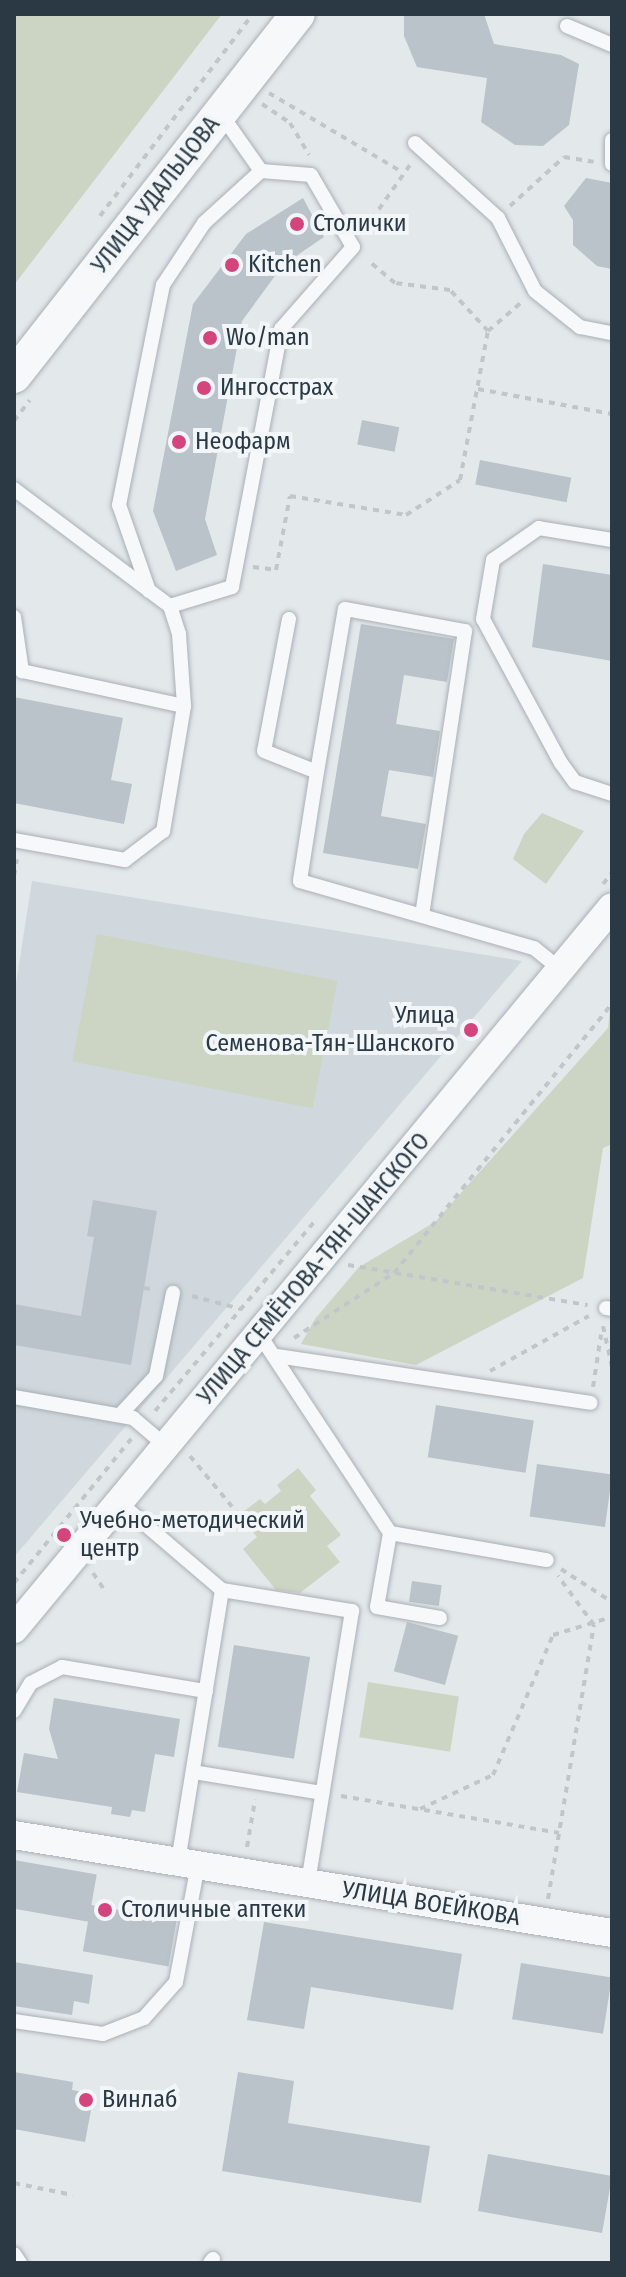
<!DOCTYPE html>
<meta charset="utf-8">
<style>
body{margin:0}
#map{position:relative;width:626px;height:2277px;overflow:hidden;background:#e3e8eb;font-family:"Fira Sans Condensed",sans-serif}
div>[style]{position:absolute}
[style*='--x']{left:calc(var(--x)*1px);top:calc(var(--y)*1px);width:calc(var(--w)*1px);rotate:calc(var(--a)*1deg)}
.built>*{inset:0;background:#d0d8dd}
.green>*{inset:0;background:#ccd5c3;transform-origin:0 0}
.building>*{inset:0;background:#b9c3c9;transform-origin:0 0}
.path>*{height:4px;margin-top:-2px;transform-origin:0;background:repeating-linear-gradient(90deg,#c1c6ca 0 6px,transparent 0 12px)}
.roads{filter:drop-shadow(0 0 2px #a8b0b6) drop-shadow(0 0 2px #a8b0b6)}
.service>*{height:14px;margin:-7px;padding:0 7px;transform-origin:7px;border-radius:7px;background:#f6f8f9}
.minor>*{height:28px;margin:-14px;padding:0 14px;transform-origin:14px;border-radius:14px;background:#f6f8f9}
.tertiary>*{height:34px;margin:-17px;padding:0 17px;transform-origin:17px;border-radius:17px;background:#f6f8f9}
.dots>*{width:22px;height:22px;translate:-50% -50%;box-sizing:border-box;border:4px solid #f2f6f8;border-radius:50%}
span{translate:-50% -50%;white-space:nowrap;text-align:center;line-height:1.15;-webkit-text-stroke:8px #f2f6f8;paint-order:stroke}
.street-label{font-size:24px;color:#2a3944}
.poi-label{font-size:24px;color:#2a3944}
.left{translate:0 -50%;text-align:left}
.right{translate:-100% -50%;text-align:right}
.frame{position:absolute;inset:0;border:16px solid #2a3944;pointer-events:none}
</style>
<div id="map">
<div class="built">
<i style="clip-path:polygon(32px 881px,522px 961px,14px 1557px,14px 996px)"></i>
</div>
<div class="green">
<i style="clip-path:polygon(14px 14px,222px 14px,14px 285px)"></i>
<i style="clip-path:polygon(542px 813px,584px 831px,546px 884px,513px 859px,524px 834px)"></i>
<i style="left:97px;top:934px;width:245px;height:130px;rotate:11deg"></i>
<i style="clip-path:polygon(612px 989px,612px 1144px,603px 1148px,583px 1278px,416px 1365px,301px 1344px,315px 1319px,359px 1267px,435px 1222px,608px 1028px)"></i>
<i style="clip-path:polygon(298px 1468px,316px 1490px,310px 1496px,341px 1535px,327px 1546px,340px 1562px,300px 1593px,276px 1590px,243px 1549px,257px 1537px,239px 1515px,260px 1499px,265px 1504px,281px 1491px,277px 1485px)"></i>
<i style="left:368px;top:1682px;width:92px;height:56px;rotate:9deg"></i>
</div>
<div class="building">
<i style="clip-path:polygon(404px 14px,484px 14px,494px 44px,561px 55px,579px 64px,569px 125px,543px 146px,515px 145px,481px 122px,487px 78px,417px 67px,404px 36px)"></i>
<i style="clip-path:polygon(586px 178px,612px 183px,612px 269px,597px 266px,573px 245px,573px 220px,564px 206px)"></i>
<i style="clip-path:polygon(303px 198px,324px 237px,283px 265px,242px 321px,205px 519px,217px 555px,176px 571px,153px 511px,193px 304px,246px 234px)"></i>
<i style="left:362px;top:420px;width:38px;height:25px;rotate:11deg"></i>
<i style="left:480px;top:460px;width:93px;height:25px;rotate:11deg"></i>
<i style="clip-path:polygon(543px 564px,612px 575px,612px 661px,532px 647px)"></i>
<i style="clip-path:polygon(361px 624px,454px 639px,447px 682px,404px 675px,396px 724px,440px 731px,433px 777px,389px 770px,381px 816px,426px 824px,418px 869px,323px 853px)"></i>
<i style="clip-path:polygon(14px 697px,123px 718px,111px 780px,132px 784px,124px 824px,14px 803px)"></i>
<i style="clip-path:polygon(93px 1200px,157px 1211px,131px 1365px,14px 1345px,14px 1304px,81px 1316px,94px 1237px,87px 1236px)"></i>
<i style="left:436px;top:1405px;width:99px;height:53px;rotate:9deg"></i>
<i style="left:537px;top:1464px;width:76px;height:53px;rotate:8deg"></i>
<i style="left:412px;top:1581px;width:30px;height:21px;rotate:8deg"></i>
<i style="left:407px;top:1622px;width:53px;height:51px;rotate:15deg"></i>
<i style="left:234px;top:1645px;width:77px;height:103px;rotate:9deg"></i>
<i style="clip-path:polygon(54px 1698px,180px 1719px,174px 1757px,155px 1754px,145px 1812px,132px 1810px,130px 1817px,111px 1814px,112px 1807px,17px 1792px,24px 1753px,58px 1759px,49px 1729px)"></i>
<i style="left:14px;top:1860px;width:84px;height:48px;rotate:10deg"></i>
<i style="left:91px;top:1905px;width:87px;height:47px;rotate:10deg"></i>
<i style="clip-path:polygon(264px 1922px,462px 1954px,453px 2010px,311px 1987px,304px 2029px,247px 2020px)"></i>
<i style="clip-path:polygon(14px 1962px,93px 1975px,89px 2004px,74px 2001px,72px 2015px,14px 2006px)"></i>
<i style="left:521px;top:1963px;width:92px;height:57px;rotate:9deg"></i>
<i style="clip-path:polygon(14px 2072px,73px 2082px,72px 2090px,94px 2094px,85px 2142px,14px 2129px)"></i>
<i style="clip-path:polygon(238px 2072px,294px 2081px,288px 2123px,430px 2146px,421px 2203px,222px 2171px)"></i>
<i style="left:488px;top:2154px;width:126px;height:58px;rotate:10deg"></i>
</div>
<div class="path">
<i style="--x:269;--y:93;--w:155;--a:30.7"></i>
<i style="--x:262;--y:104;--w:34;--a:34"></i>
<i style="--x:290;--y:123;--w:37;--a:59"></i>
<i style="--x:510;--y:206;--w:73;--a:-42.2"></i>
<i style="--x:564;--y:157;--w:30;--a:9"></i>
<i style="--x:100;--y:216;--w:253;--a:-52.9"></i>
<i style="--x:365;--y:229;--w:78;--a:-54.9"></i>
<i style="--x:488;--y:331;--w:46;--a:-40.6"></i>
<i style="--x:478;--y:389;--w:136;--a:10.6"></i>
<i style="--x:14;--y:421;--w:26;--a:-53"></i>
<i style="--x:253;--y:567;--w:23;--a:7"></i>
<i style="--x:276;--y:570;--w:75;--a:-79.3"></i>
<i style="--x:290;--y:496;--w:118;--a:9.3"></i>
<i style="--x:406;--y:515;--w:64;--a:-32.9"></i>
<i style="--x:460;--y:480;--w:152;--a:-79.4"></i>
<i style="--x:488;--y:331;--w:56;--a:-132.8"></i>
<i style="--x:450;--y:290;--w:55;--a:-172.7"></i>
<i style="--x:395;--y:283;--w:35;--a:-140"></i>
<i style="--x:14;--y:876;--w:17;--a:-80"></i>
<i style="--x:603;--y:884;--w:14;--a:-51"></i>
<i style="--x:348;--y:1265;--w:243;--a:9.5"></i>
<i style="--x:144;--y:1288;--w:12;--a:9"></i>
<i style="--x:192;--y:1296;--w:51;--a:14.9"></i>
<i style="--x:603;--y:1326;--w:42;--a:77.6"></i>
<i style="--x:294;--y:1338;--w:119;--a:-33"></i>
<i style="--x:394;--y:1273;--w:346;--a:-51"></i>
<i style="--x:490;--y:1371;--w:113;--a:-29.1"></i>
<i style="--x:593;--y:1387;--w:53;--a:-81.3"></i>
<i style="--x:155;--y:1411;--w:247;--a:-49.9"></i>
<i style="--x:190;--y:1456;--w:77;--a:50.3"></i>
<i style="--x:561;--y:1569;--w:61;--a:32.9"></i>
<i style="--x:93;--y:1573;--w:23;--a:56"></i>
<i style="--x:14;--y:1583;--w:186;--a:-50.9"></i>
<i style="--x:341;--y:1796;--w:221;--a:9.6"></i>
<i style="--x:420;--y:1809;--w:81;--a:-25"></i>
<i style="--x:493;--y:1775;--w:152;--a:-66.8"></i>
<i style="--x:553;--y:1635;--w:62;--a:-17"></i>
<i style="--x:247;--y:1847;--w:48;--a:-80.3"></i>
<i style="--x:548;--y:1899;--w:278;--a:-80.5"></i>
<i style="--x:594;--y:1625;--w:61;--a:-126.3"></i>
<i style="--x:14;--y:2183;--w:60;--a:11.5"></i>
</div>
<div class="roads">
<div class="service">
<i style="--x:567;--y:26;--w:49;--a:22.9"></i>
<i style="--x:612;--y:140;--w:24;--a:90"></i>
<i style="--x:415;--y:143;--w:112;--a:42.1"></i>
<i style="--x:498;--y:218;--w:82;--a:63.1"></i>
<i style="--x:535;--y:291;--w:58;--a:38.7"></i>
<i style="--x:580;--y:327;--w:33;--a:11"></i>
<i style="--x:14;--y:489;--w:195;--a:36.9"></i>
<i style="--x:170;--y:606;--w:65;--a:-17"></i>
<i style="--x:232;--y:587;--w:263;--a:-79.2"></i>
<i style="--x:281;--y:329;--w:109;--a:-48.7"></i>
<i style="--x:353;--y:247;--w:83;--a:-120.3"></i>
<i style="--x:311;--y:175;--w:50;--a:-175.4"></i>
<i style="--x:261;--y:171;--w:70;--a:-125.1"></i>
<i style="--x:612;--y:540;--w:74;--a:-170.7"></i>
<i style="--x:539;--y:528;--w:56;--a:145.2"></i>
<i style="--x:493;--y:560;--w:60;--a:99.6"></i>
<i style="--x:483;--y:619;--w:164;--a:61.6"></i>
<i style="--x:561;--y:763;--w:24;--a:54"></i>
<i style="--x:575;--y:782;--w:39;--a:18"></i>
<i style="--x:149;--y:591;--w:91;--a:-109.2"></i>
<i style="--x:119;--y:505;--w:224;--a:-78.7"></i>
<i style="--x:163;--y:285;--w:74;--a:-56.5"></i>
<i style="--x:204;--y:223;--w:77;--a:-42.4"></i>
<i style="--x:170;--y:606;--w:29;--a:72"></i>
<i style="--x:179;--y:634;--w:72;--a:86"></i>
<i style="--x:14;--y:617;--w:55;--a:81.6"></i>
<i style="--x:22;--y:671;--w:166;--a:12.2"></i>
<i style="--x:184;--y:706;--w:127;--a:99.5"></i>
<i style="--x:163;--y:831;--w:48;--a:142.7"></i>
<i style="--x:125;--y:860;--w:113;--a:-169.8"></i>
<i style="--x:289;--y:619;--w:134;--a:100.7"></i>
<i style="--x:264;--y:751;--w:57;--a:21.6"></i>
<i style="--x:317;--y:772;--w:110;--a:98.9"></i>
<i style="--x:300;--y:881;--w:243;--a:16"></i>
<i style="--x:534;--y:948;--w:35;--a:39"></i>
<i style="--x:317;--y:772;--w:165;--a:-80.3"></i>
<i style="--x:345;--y:609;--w:122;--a:10.4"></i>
<i style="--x:465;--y:631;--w:287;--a:98.6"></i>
<i style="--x:606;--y:1308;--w:6;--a:9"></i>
<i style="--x:259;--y:1334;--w:238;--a:56.6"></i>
<i style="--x:277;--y:1356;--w:317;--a:8.5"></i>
<i style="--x:14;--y:1397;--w:121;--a:10"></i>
<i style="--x:133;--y:1418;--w:43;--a:40.3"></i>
<i style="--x:120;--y:1415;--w:53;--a:-47.3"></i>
<i style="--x:156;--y:1376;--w:85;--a:-78.4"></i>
<i style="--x:119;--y:1502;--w:135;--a:40.5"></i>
<i style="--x:222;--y:1590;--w:276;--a:99.2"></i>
<i style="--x:222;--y:1590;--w:132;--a:9.2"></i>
<i style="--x:352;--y:1611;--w:277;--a:99.2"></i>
<i style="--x:440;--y:1618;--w:64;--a:-170.1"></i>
<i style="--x:377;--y:1607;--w:75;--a:-80"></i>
<i style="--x:390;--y:1533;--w:159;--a:9.8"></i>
<i style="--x:14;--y:1711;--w:33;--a:-59"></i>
<i style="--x:31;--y:1683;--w:35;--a:-27"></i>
<i style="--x:62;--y:1667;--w:146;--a:9.5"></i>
<i style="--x:193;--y:1772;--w:131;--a:9.2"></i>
<i style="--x:14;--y:2021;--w:90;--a:8.3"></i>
<i style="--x:103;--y:2034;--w:44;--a:-21.3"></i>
<i style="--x:144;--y:2018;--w:48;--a:-48.4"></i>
<i style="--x:176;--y:1982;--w:119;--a:-79.4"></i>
<i style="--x:14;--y:2254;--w:11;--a:56"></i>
<i style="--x:210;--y:2263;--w:5;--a:-53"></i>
</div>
<div class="minor">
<i style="--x:14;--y:1629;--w:937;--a:-50.37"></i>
<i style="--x:14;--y:1835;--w:606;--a:9.31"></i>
</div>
<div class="tertiary">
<i style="--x:14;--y:376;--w:460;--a:-51.9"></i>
</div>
</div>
<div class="dots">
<i style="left:297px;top:224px;background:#d3457c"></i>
<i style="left:232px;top:265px;background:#d3457c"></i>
<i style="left:210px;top:338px;background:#d3457c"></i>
<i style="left:204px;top:388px;background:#d3457c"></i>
<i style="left:179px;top:442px;background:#d3457c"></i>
<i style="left:471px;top:1030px;background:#d3457c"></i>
<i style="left:64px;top:1535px;background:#d3457c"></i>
<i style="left:105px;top:1910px;background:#d3457c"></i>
<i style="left:86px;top:2100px;background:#d3457c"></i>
</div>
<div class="street-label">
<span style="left:156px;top:195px;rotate:-52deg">УЛИЦА УДАЛЬЦОВА</span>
<span style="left:314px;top:1269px;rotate:-50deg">УЛИЦА СЕМЁНОВА-ТЯН-ШАНСКОГО</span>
<span style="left:431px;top:1904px;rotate:9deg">УЛИЦА ВОЕЙКОВА</span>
</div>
<div class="poi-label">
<span class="left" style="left:313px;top:224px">Столички</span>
<span class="left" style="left:248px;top:265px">Kitchen</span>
<span class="left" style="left:226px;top:338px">Wo/man</span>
<span class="left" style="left:220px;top:388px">Ингосстрах</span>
<span class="left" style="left:195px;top:442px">Неофарм</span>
<span class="right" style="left:455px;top:1030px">Улица<br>Семенова-Тян-Шанского</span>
<span class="left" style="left:80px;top:1535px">Учебно-методический<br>центр</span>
<span class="left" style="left:121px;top:1910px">Столичные аптеки</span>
<span class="left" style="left:102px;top:2100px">Винлаб</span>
</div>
<div class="frame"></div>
</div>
